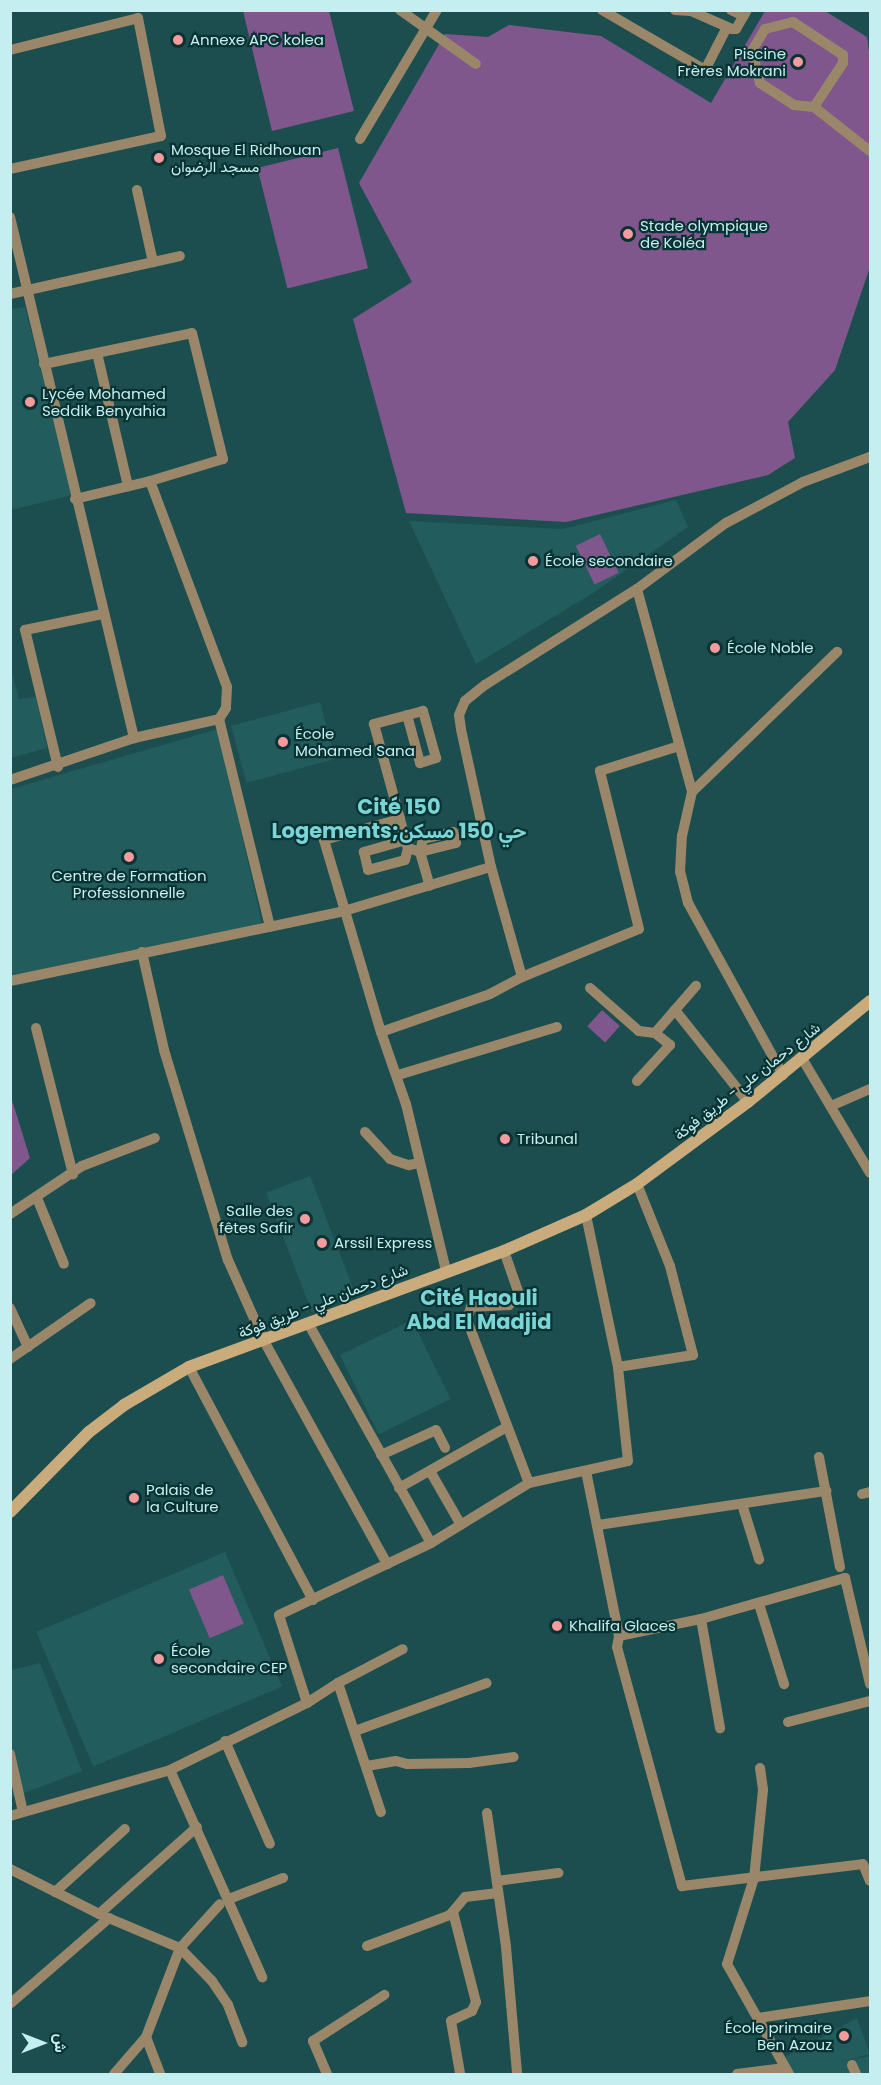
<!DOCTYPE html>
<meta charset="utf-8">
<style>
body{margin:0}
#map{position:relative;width:881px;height:2085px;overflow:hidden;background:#1d4e4f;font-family:Poppins,Vazirmatn,sans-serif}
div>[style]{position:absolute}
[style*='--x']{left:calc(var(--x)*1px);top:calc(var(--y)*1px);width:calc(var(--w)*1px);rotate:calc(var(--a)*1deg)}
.built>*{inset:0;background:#235c5d;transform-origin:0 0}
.green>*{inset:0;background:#7f578c;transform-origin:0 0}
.minor>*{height:10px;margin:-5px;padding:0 5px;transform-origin:5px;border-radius:5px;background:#9a876a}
.secondary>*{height:12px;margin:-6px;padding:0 6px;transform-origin:6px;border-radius:6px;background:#caab7c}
.dots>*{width:16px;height:16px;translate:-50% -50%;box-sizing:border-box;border:3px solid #093233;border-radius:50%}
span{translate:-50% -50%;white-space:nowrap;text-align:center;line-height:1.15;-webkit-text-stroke:4.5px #093233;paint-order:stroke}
.poi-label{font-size:15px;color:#c4eeef}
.left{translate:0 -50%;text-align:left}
.right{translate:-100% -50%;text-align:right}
.street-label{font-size:15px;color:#c4eeef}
.district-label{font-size:21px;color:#7ad5d7;font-weight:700}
.frame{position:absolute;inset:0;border:12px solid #c4eeef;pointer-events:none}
.north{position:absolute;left:12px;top:2013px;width:60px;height:60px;-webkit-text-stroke:4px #093233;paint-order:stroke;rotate:90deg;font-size:16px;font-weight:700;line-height:24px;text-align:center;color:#c4eeef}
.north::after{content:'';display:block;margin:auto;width:21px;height:27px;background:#c4eeef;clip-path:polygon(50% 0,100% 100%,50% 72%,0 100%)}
</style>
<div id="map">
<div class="built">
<i style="clip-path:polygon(25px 307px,72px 495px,11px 510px,10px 309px)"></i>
<i style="clip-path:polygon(676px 500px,688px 527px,593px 593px,476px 664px,409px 521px,563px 529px)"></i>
<i style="clip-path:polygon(10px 665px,19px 699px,36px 697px,47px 748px,11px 758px)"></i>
<i style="left:320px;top:702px;width:59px;height:92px;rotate:75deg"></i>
<i style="clip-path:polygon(218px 729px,262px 924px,11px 979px,11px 789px)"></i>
<i style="left:310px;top:1176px;width:128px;height:47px;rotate:69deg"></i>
<i style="left:412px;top:1320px;width:88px;height:80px;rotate:64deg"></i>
<i style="left:225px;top:1552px;width:146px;height:205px;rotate:67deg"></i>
<i style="clip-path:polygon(40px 1663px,82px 1771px,11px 1798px,11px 1670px)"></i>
<i style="clip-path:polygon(857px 2018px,870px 2054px,840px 2062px,870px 2056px,870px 2074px,793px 2074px,785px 2057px)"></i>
</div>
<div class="green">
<i style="clip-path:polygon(243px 11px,329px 11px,354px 111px,272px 131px)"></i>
<i style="clip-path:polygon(765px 11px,825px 11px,867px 37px,870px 59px,870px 267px,835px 370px,788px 422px,795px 458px,768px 475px,566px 522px,406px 513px,353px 319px,412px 282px,359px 183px,445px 34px,488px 37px,509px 25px,601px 36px,711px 103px)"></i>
<i style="left:338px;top:148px;width:124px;height:83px;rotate:76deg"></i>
<i style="left:600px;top:534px;width:43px;height:27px;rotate:64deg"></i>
<i style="left:602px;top:1010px;width:24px;height:22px;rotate:42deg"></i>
<i style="clip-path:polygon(11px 1097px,30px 1158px,11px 1175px,10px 1175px)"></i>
<i style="left:223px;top:1575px;width:53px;height:37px;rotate:67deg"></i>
</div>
<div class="minor">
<i style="--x:400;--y:10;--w:93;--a:35.4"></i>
<i style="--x:602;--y:10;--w:119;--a:30.2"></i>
<i style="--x:705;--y:70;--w:48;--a:-62.9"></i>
<i style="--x:675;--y:10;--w:16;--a:4"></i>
<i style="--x:691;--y:11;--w:45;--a:23.7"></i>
<i style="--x:732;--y:29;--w:4;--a:0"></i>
<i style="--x:736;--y:29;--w:22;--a:-60"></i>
<i style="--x:731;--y:10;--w:14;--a:25"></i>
<i style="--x:10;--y:50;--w:132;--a:-14"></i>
<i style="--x:138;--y:18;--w:120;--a:79"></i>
<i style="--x:161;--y:136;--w:155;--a:167.7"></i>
<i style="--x:814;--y:107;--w:53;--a:-56.6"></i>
<i style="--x:843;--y:63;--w:8;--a:-90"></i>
<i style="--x:843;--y:55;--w:60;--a:-146.6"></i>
<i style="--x:793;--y:22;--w:29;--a:166"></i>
<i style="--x:765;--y:29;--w:26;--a:121"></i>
<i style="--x:752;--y:51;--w:33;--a:76"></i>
<i style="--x:760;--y:83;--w:40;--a:32.9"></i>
<i style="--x:794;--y:105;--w:20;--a:6"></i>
<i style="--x:814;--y:107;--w:71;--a:38.2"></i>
<i style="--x:360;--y:139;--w:150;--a:-59.2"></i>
<i style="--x:137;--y:190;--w:74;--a:77.5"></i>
<i style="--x:10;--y:217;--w:536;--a:76.61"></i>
<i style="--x:10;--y:294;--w:174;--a:-12.6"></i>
<i style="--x:97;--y:353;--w:137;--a:76.9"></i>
<i style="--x:44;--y:364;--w:151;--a:-11.8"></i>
<i style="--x:192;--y:333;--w:130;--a:76.2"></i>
<i style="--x:223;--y:459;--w:76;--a:163.2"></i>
<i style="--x:75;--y:499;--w:77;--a:-13.5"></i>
<i style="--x:150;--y:481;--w:220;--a:69.5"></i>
<i style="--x:227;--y:687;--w:21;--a:93"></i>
<i style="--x:226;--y:708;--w:13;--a:122"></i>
<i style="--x:219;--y:719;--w:214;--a:76.2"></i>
<i style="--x:637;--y:589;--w:210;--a:74.8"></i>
<i style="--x:407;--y:715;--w:50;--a:74.8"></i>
<i style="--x:420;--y:763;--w:17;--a:-17"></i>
<i style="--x:436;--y:758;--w:49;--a:-105.5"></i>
<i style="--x:423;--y:711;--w:51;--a:165.1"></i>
<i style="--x:374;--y:724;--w:98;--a:74.7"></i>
<i style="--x:400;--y:819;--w:79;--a:164.6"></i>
<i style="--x:324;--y:840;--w:200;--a:73.5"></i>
<i style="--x:381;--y:1032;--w:76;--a:70.9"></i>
<i style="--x:406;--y:1104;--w:171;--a:76.5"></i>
<i style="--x:58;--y:767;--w:141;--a:-103.5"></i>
<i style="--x:25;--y:630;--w:79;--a:-11.7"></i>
<i style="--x:10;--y:780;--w:131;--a:-18.7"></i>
<i style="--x:134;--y:738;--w:87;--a:-12.6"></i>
<i style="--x:400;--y:819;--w:30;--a:75"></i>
<i style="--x:408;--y:848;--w:13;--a:18"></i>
<i style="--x:420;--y:852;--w:35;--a:74"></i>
<i style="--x:453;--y:832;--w:11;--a:75"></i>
<i style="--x:456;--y:843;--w:37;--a:166"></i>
<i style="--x:420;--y:852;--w:13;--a:-77"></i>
<i style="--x:423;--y:839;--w:31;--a:-13"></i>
<i style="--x:406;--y:840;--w:44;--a:164.1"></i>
<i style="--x:364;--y:852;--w:18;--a:77"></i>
<i style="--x:368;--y:870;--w:38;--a:-15"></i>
<i style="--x:405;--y:860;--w:12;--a:-76"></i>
<i style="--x:142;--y:952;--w:100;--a:77.3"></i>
<i style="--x:164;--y:1050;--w:220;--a:73.1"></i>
<i style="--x:228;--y:1260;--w:89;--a:66"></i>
<i style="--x:264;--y:1341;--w:255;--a:61.1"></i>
<i style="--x:522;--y:977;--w:126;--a:-22.3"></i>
<i style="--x:639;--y:929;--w:163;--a:-103.9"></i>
<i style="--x:600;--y:771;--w:83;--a:-17.6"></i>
<i style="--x:10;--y:981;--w:341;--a:-11.8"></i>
<i style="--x:344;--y:911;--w:153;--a:-16.7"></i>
<i style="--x:590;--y:988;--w:65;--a:41.3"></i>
<i style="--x:639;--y:1031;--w:16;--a:7"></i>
<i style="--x:675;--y:1010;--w:32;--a:-49"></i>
<i style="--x:36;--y:1028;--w:151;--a:75.8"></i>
<i style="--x:381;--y:1032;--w:115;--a:-19.2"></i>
<i style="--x:490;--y:994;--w:36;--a:-28"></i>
<i style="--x:522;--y:977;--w:114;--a:-105.7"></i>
<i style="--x:491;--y:867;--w:141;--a:-102.3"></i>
<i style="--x:461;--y:729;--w:14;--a:-98"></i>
<i style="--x:459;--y:715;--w:15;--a:-67"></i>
<i style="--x:465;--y:701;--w:26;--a:-39"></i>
<i style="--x:485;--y:685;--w:180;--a:-32.3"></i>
<i style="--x:637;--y:589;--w:111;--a:-36.6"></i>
<i style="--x:726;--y:523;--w:87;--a:-28"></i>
<i style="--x:803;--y:482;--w:72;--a:-20.5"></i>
<i style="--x:803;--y:1060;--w:131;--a:59.3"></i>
<i style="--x:398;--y:1075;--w:166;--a:-16.8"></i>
<i style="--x:783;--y:1075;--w:196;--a:-118.9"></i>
<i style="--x:688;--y:903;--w:32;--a:-104"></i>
<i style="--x:680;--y:872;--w:36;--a:-87"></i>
<i style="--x:682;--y:836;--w:45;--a:-77.2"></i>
<i style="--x:692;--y:792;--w:202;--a:-44"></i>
<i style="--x:637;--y:1081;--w:49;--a:-47.5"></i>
<i style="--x:670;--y:1045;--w:19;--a:-141"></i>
<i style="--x:655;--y:1033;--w:30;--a:-49"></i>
<i style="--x:675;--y:1010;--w:117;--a:51.6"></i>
<i style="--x:831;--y:1106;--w:43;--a:-23.6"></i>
<i style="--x:365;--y:1132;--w:37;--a:47"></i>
<i style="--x:390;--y:1159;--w:20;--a:18"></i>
<i style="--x:409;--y:1165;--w:10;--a:-11"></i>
<i style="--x:37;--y:1198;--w:71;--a:67.8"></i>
<i style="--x:10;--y:1214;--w:87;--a:-33.7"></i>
<i style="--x:82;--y:1166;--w:78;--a:-21"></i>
<i style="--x:504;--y:1251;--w:46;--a:70.8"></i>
<i style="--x:519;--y:1294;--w:15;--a:132"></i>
<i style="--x:509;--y:1305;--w:38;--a:177"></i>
<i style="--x:471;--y:1307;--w:14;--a:107"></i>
<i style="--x:467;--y:1320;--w:174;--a:69.2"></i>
<i style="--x:10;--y:1308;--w:43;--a:65.2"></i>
<i style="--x:308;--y:1323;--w:252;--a:60.8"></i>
<i style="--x:10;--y:1359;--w:98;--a:-34.7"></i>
<i style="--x:189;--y:1367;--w:264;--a:62"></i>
<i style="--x:618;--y:1367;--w:76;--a:-9.1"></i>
<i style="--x:693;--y:1355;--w:92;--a:-104.5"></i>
<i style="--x:670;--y:1266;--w:88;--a:-111.9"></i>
<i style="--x:381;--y:1455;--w:60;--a:-24.4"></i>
<i style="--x:436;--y:1430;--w:20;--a:63"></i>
<i style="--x:819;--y:1457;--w:112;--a:79.2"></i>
<i style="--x:430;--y:1471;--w:62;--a:60.1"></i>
<i style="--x:586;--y:1471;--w:168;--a:78.7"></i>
<i style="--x:619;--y:1636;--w:11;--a:100"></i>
<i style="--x:617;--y:1647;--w:248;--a:74.8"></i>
<i style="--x:682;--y:1886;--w:182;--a:-6.9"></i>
<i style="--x:863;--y:1864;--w:18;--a:68"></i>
<i style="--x:399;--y:1488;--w:124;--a:-29.5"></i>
<i style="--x:862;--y:1494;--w:8;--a:-14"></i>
<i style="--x:742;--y:1504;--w:58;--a:72.8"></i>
<i style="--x:598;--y:1525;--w:231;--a:-8.5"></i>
<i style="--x:759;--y:1604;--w:84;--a:72.6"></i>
<i style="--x:701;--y:1619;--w:111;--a:80.1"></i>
<i style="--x:619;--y:1636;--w:84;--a:-11.7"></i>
<i style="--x:701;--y:1619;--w:150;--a:-15.9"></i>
<i style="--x:845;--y:1578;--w:109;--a:76.7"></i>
<i style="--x:338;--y:1683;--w:73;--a:-27.6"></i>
<i style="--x:307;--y:1703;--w:92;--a:-107.7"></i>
<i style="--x:279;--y:1615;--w:168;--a:-25.3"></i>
<i style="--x:431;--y:1543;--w:115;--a:-31.5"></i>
<i style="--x:529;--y:1483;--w:101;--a:-12.5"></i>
<i style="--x:628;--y:1461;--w:95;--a:-96.1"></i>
<i style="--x:618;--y:1367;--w:155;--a:-101.9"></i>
<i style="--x:788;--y:1722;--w:85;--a:-14.4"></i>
<i style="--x:355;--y:1731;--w:140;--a:-20"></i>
<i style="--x:225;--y:1741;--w:112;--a:66.4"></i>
<i style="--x:10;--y:1754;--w:59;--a:77.4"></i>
<i style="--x:367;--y:1766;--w:29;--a:-10"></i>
<i style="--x:396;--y:1761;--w:11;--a:15"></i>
<i style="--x:407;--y:1764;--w:62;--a:-0.9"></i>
<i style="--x:469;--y:1763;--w:45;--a:-7.6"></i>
<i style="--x:760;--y:1768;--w:22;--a:82"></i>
<i style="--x:763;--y:1790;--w:88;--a:95.8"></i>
<i style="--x:754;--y:1878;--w:90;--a:107.4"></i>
<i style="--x:727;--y:1964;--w:126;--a:60.6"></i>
<i style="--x:170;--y:1770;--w:227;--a:66"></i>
<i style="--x:487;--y:1813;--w:135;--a:81.9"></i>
<i style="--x:506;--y:1947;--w:127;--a:85"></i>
<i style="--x:10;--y:1816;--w:166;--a:-16"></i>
<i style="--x:170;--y:1770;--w:153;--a:-26.1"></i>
<i style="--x:307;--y:1703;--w:37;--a:-33"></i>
<i style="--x:338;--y:1683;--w:136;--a:71.6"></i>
<i style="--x:10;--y:1869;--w:100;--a:26.8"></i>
<i style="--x:99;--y:1914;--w:88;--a:22.8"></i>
<i style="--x:180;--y:1948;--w:46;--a:45.9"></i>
<i style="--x:212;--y:1981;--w:29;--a:56"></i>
<i style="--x:228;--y:2005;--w:40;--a:69"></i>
<i style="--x:497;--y:1881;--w:62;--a:-7.5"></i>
<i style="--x:55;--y:1892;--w:94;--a:-42"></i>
<i style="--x:229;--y:1899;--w:58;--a:-21.3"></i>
<i style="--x:453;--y:1912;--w:93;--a:75.7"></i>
<i style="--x:476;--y:2002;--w:10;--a:114"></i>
<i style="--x:472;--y:2011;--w:23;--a:155"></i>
<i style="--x:451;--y:2021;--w:53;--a:80.2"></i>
<i style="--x:99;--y:1914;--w:131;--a:-41.6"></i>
<i style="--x:367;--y:1946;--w:89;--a:-20.5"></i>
<i style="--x:450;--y:1915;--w:23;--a:-50"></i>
<i style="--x:465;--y:1897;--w:33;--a:-7"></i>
<i style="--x:11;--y:2003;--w:130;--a:-40.9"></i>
<i style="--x:758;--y:2018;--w:113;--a:-8.6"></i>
<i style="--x:146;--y:2037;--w:40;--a:69"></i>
<i style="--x:852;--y:2065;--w:10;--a:66"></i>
<i style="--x:114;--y:2074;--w:49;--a:-49.1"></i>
<i style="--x:146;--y:2037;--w:95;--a:-69.1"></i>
<i style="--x:180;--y:1948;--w:59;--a:-47.7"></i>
<i style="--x:327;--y:2074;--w:36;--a:-113"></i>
<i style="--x:313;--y:2041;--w:85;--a:-32.9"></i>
<i style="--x:737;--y:2074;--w:48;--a:-7.1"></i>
</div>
<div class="secondary">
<i style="--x:10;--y:1512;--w:112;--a:-45.4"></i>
<i style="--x:89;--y:1432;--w:44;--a:-37.6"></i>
<i style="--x:124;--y:1405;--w:75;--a:-30.3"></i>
<i style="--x:189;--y:1367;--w:336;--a:-20.2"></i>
<i style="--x:504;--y:1251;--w:90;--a:-23.7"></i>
<i style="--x:586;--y:1215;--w:60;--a:-31.3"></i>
<i style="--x:637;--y:1184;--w:138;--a:-36.5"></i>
<i style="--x:748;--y:1102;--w:158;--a:-39.6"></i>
</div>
<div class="dots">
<i style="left:178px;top:40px;background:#f59b9e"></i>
<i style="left:798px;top:62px;background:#f59b9e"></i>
<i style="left:159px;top:158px;background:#f59b9e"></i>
<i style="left:628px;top:234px;background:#f59b9e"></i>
<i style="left:30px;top:402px;background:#f59b9e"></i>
<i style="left:533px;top:561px;background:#f59b9e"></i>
<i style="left:715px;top:648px;background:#f59b9e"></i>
<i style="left:283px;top:742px;background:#f59b9e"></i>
<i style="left:129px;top:857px;background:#f59b9e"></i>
<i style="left:505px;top:1139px;background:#f59b9e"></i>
<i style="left:305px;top:1219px;background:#f59b9e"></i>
<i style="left:322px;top:1243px;background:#f59b9e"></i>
<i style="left:134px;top:1498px;background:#f59b9e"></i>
<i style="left:557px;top:1626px;background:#f59b9e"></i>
<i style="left:159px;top:1659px;background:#f59b9e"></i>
<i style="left:844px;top:2036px;background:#f59b9e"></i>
</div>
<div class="poi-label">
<span class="left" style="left:190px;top:40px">Annexe APC kolea</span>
<span class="right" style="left:786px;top:62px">Piscine<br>Frères Mokrani</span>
<span class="left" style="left:171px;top:158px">Mosque El Ridhouan<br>مسجد الرضوان</span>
<span class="left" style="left:640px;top:234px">Stade olympique<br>de Koléa</span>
<span class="left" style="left:42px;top:402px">Lycée Mohamed<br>Seddik Benyahia</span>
<span class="left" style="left:545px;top:561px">École secondaire</span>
<span class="left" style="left:727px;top:648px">École Noble</span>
<span class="left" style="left:295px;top:742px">École<br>Mohamed Sana</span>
<span style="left:129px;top:884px">Centre de Formation<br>Professionnelle</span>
<span class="left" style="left:517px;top:1139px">Tribunal</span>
<span class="right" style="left:293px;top:1219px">Salle des<br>fêtes Safir</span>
<span class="left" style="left:334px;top:1243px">Arssil Express</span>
<span class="left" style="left:146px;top:1498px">Palais de<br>la Culture</span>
<span class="left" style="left:569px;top:1626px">Khalifa Glaces</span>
<span class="left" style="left:171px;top:1659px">École<br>secondaire CEP</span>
<span class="right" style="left:832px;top:2036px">École primaire<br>Ben Azouz</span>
</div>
<div class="street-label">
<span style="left:747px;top:1081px;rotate:-38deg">شارع دحمان علي - طريق فوكة</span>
<span style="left:323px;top:1301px;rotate:-21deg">شارع دحمان علي - طريق فوكة</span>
</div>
<div class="district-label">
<span style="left:399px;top:819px">Cité 150<br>Logements;حي 150 مسكن</span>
<span style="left:479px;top:1310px">Cité Haouli<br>Abd El Madjid</span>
</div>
<div class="frame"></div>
<div class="north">ش</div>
</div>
